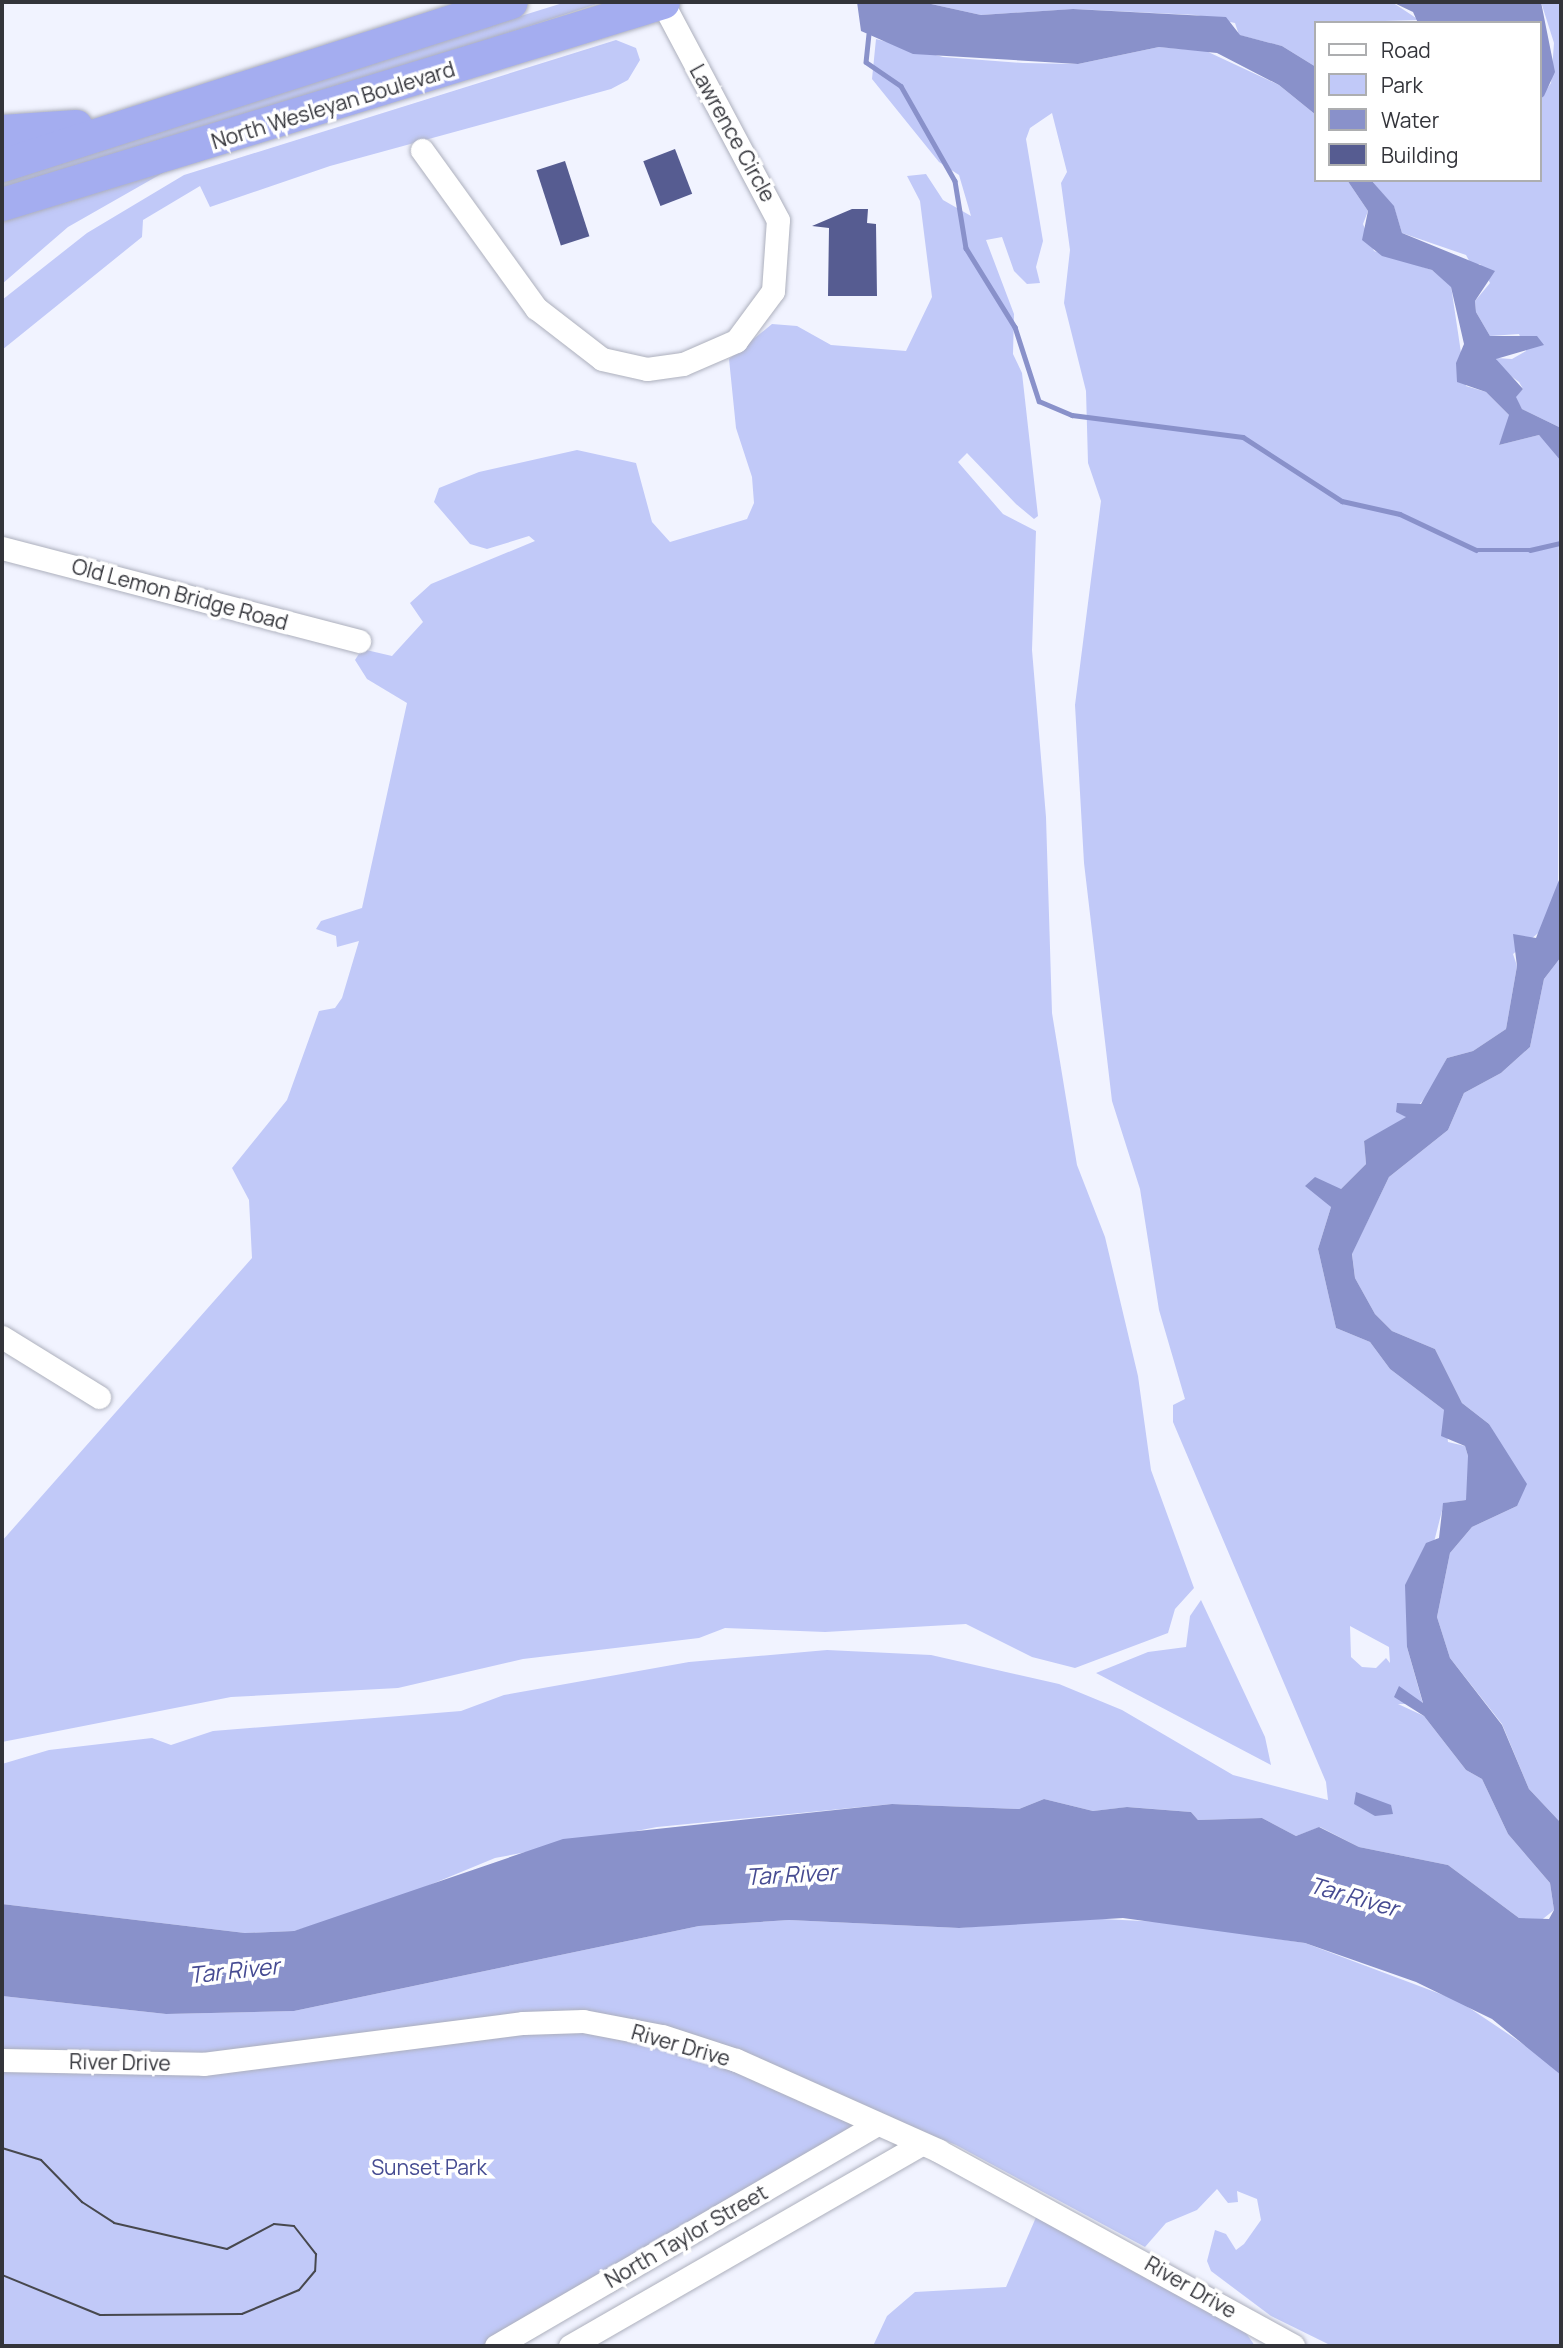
<!DOCTYPE html>
<style>
body{margin:0}
#map{position:relative;width:1563px;height:2348px;overflow:hidden;background:#f1f3ff;font-family:Manrope,sans-serif}
div>[style]{position:absolute}
[style*='--x']{left:calc(var(--x)*1px);top:calc(var(--y)*1px);width:calc(var(--w)*1px);rotate:calc(var(--a)*1deg)}
.green>*{inset:0;background:#c1c9f8}
.water>*{inset:0;background:#8991ca}
.stream>*{height:4.5px;margin:-2.25px;padding:0 2.25px;transform-origin:2.25px;border-radius:2.25px;background:#8991ca}
.building>*{inset:0;background:#565c91;transform-origin:0 0}
.roads{filter:drop-shadow(0 0 2px #adb0bd) drop-shadow(0 0 2px #adb0bd)}
.minor>*{height:23px;margin:-11.5px;padding:0 11.5px;transform-origin:11.5px;border-radius:11.5px;background:#fff}
.highway>*{height:33px;margin:-16.5px;padding:0 16.5px;transform-origin:16.5px;border-radius:16.5px;background:#a4adf0}
.tram>*{height:2px;margin:-1px;padding:0 1px;transform-origin:1px;border-radius:1px;background:#47484e}
span{translate:-50% -50%;white-space:nowrap;text-align:center;line-height:1.15;-webkit-text-stroke:7px #fff;paint-order:stroke}
.street-label{font-size:21px;color:#33343a}
.park-label{font-size:21px;color:#464c92}
.water-label{font-size:23px;color:#464b92;font-style:italic}
.frame{position:absolute;inset:0;border:4px solid #33343a;pointer-events:none}
.legend{position:absolute;left:1314px;top:21px;width:228px;height:161px;box-sizing:border-box;background:#fff;border:2px solid #adaeb0;margin:0;padding:9px 12px;list-style:none;font-size:21px;color:#33343a}
.legend li{display:flex;align-items:center;gap:14px;height:35px}
.legend b{width:35px;border:2px solid #adaeb0}
</style>
<div id="map">
<div class="green">
<i style="clip-path:polygon(566px 2px,603px 2px,2px 198px,2px 178px)"></i>
<i style="clip-path:polygon(922px 2px,1392px 2px,1419px 20px,1316px 23px,1316px 67px,1282px 46px,1239px 35px,1235px 23px,1196px 15px,1074px 9px,981px 15px)"></i>
<i style="clip-path:polygon(1541px 2px,1561px 2px,1561px 428px,1522px 409px,1515px 397px,1523px 389px,1519px 382px,1499px 367px,1496px 358px,1512px 359px,1526px 351px,1519px 334px,1490px 336px,1476px 312px,1475px 301px,1490px 283px,1480px 264px,1472px 266px,1466px 255px,1402px 233px,1394px 207px,1371px 180px,1540px 180px,1540px 99px,1551px 83px,1554px 43px)"></i>
<i style="clip-path:polygon(evenodd,876px 39px,943px 57px,1023px 63px,1078px 64px,1159px 47px,1206px 51px,1279px 85px,1316px 115px,1316px 180px,1347px 180px,1368px 211px,1363px 224px,1374px 251px,1432px 270px,1451px 286px,1466px 386px,1486px 392px,1510px 416px,1499px 445px,1539px 435px,1559px 454px,1558px 891px,1543px 929px,1513px 954px,1517px 966px,1506px 1029px,1473px 1051px,1447px 1058px,1428px 1095px,1400px 1125px,1364px 1141px,1366px 1164px,1341px 1189px,1320px 1194px,1331px 1207px,1318px 1249px,1336px 1328px,1370px 1342px,1390px 1369px,1444px 1410px,1448px 1442px,1465px 1446px,1468px 1456px,1469px 1491px,1466px 1500px,1444px 1503px,1407px 1647px,1423px 1704px,1398px 1704px,1424px 1716px,1466px 1770px,1482px 1779px,1508px 1834px,1550px 1883px,1554px 1910px,1539px 1922px,1519px 1918px,1448px 1865px,1359px 1847px,1320px 1827px,1296px 1836px,1262px 1818px,1198px 1820px,1191px 1812px,1128px 1807px,1093px 1811px,1044px 1799px,1019px 1809px,892px 1804px,657px 1827px,495px 1858px,374px 1908px,294px 1931px,245px 1933px,2px 1904px,2px 1764px,49px 1750px,152px 1738px,171px 1745px,213px 1731px,461px 1711px,504px 1695px,689px 1662px,827px 1650px,931px 1655px,1059px 1684px,1122px 1710px,1233px 1775px,1328px 1800px,1326px 1782px,1173px 1422px,1173px 1405px,1185px 1399px,1159px 1310px,1140px 1189px,1112px 1101px,1084px 863px,1075px 705px,1101px 501px,1088px 463px,1086px 391px,1064px 303px,1070px 250px,1061px 183px,1067px 172px,1052px 113px,1030px 128px,1026px 139px,1043px 241px,1036px 267px,1040px 283px,1027px 284px,1014px 271px,1002px 237px,986px 240px,1014px 314px,1013px 354px,1022px 373px,1038px 516px,1034px 519px,1016px 504px,967px 453px,958px 462px,1003px 514px,1036px 531px,1032px 650px,1046px 817px,1052px 1013px,1077px 1165px,1105px 1237px,1138px 1376px,1151px 1470px,1194px 1588px,1175px 1609px,1168px 1633px,1075px 1668px,1032px 1657px,966px 1624px,825px 1632px,725px 1628px,699px 1638px,523px 1659px,398px 1688px,231px 1697px,2px 1742px,2px 1541px,252px 1258px,249px 1200px,232px 1168px,287px 1100px,319px 1011px,335px 1008px,342px 998px,359px 941px,337px 947px,336px 936px,316px 929px,321px 921px,362px 908px,407px 703px,367px 679px,355px 660px,362px 649px,392px 656px,423px 622px,410px 603px,431px 584px,535px 541px,529px 536px,487px 549px,470px 544px,434px 502px,439px 488px,479px 472px,577px 450px,636px 463px,652px 522px,670px 542px,747px 519px,754px 503px,752px 477px,736px 428px,729px 359px,772px 324px,797px 326px,831px 345px,906px 351px,932px 297px,920px 201px,907px 176px,926px 174px,943px 200px,971px 216px,959px 175px,939px 162px,872px 79px,876px 39px,1350px 1626px,1389px 1647px,1390px 1663px,1386px 1658px,1376px 1668px,1362px 1667px,1351px 1657px,1350px 1626px)"></i>
<i style="clip-path:polygon(616px 40px,636px 48px,640px 60px,628px 80px,611px 89px,330px 166px,210px 207px,200px 186px,143px 220px,142px 237px,2px 350px,2px 300px,87px 233px,184px 175px)"></i>
<i style="clip-path:polygon(168px 170px,68px 227px,2px 284px,2px 220px)"></i>
<i style="clip-path:polygon(1561px 957px,1561px 1823px,1529px 1789px,1502px 1724px,1450px 1658px,1437px 1617px,1450px 1553px,1472px 1527px,1517px 1506px,1504px 1452px,1489px 1424px,1462px 1403px,1435px 1349px,1392px 1331px,1375px 1314px,1355px 1278px,1352px 1253px,1389px 1177px,1448px 1130px,1464px 1093px,1501px 1073px,1530px 1047px,1544px 979px)"></i>
<i style="clip-path:polygon(1201px 1600px,1265px 1737px,1271px 1765px,1096px 1673px,1148px 1652px,1186px 1647px,1190px 1616px)"></i>
<i style="clip-path:polygon(1082px 1918px,1163px 1922px,1305px 1943px,1459px 2001px,1541px 2056px,1561px 2075px,1561px 2346px,1332px 2346px,1271px 2316px,1211px 2271px,1207px 2261px,1215px 2230px,1226px 2234px,1236px 2250px,1244px 2244px,1261px 2220px,1257px 2199px,1237px 2191px,1238px 2202px,1228px 2203px,1217px 2189px,1197px 2210px,1166px 2223px,1145px 2247px,956px 2145px,879px 2114px,481px 2346px,2px 2346px,2px 1996px,166px 2014px,294px 2011px,699px 1926px,789px 1920px,959px 1928px)"></i>
<i style="clip-path:polygon(1037px 2215px,1246px 2333px,1255px 2346px,873px 2346px,887px 2316px,915px 2292px,1006px 2287px)"></i>
</div>
<div class="water">
<i style="clip-path:polygon(857px 2px,922px 2px,981px 15px,1073px 9px,1226px 17px,1240px 35px,1282px 46px,1316px 67px,1316px 115px,1279px 85px,1217px 53px,1159px 47px,1078px 64px,913px 54px,861px 31px)"></i>
<i style="clip-path:polygon(1392px 2px,1541px 2px,1555px 72px,1544px 96px,1540px 99px,1540px 23px,1418px 23px,1413px 12px)"></i>
<i style="clip-path:polygon(1347px 180px,1371px 180px,1394px 206px,1402px 233px,1495px 271px,1475px 301px,1476px 312px,1490px 336px,1537px 336px,1544px 345px,1496px 359px,1523px 389px,1516px 397px,1522px 409px,1561px 428px,1561px 461px,1539px 435px,1499px 445px,1509px 415px,1486px 392px,1457px 382px,1456px 363px,1464px 344px,1451px 287px,1432px 270px,1382px 256px,1362px 240px,1368px 211px)"></i>
<i style="clip-path:polygon(1561px 875px,1561px 957px,1544px 979px,1530px 1047px,1501px 1073px,1464px 1093px,1448px 1130px,1389px 1177px,1352px 1254px,1355px 1278px,1375px 1314px,1392px 1331px,1435px 1349px,1462px 1403px,1489px 1424px,1527px 1484px,1517px 1506px,1472px 1527px,1450px 1553px,1437px 1617px,1450px 1658px,1502px 1725px,1529px 1789px,1561px 1823px,1561px 2075px,1492px 2019px,1416px 1982px,1305px 1943px,1123px 1918px,959px 1928px,789px 1920px,699px 1926px,294px 2011px,166px 2014px,2px 1996px,2px 1904px,245px 1933px,294px 1931px,563px 1839px,892px 1804px,1019px 1809px,1044px 1799px,1093px 1811px,1127px 1807px,1191px 1812px,1198px 1820px,1262px 1818px,1296px 1836px,1319px 1827px,1359px 1847px,1448px 1865px,1519px 1918px,1549px 1919px,1554px 1910px,1550px 1883px,1508px 1834px,1482px 1779px,1466px 1770px,1424px 1716px,1394px 1697px,1399px 1686px,1423px 1703px,1407px 1647px,1405px 1585px,1426px 1543px,1439px 1538px,1443px 1503px,1466px 1500px,1468px 1456px,1465px 1446px,1441px 1436px,1444px 1410px,1390px 1369px,1370px 1342px,1336px 1328px,1318px 1249px,1331px 1207px,1305px 1186px,1315px 1177px,1341px 1189px,1366px 1164px,1364px 1141px,1406px 1117px,1396px 1112px,1397px 1103px,1421px 1104px,1447px 1058px,1473px 1051px,1506px 1029px,1517px 966px,1513px 934px,1536px 938px)"></i>
<i style="clip-path:polygon(1356px 1792px,1391px 1805px,1393px 1814px,1375px 1816px,1354px 1804px)"></i>
</div>
<div class="stream">
<i style="--x:869;--y:34;--w:28;--a:96"></i>
<i style="--x:866;--y:62;--w:42;--a:34.4"></i>
<i style="--x:901;--y:86;--w:109;--a:60.4"></i>
<i style="--x:955;--y:181;--w:68;--a:80.7"></i>
<i style="--x:966;--y:248;--w:93;--a:58.2"></i>
<i style="--x:1015;--y:327;--w:78;--a:72"></i>
<i style="--x:1039;--y:401;--w:36;--a:23"></i>
<i style="--x:1072;--y:415;--w:172;--a:7.3"></i>
<i style="--x:1243;--y:437;--w:118;--a:32.9"></i>
<i style="--x:1342;--y:501;--w:59;--a:12.6"></i>
<i style="--x:1400;--y:514;--w:84;--a:25.3"></i>
<i style="--x:1476;--y:550;--w:54;--a:0"></i>
<i style="--x:1530;--y:550;--w:32;--a:-13"></i>
</div>
<div class="building">
<i style="left:675px;top:149px;width:48px;height:34px;rotate:69deg"></i>
<i style="left:565px;top:161px;width:79px;height:30px;rotate:72deg"></i>
<i style="clip-path:polygon(852px 209px,868px 209px,867px 223px,876px 224px,877px 296px,828px 296px,829px 228px,812px 226px)"></i>
</div>
<div class="roads">
<div class="minor">
<i style="--x:422;--y:150;--w:195;--a:54.2"></i>
<i style="--x:536;--y:308;--w:83;--a:37.7"></i>
<i style="--x:602;--y:359;--w:46;--a:12.5"></i>
<i style="--x:647;--y:369;--w:36;--a:-8"></i>
<i style="--x:683;--y:364;--w:58;--a:-23.5"></i>
<i style="--x:736;--y:341;--w:62;--a:-53.5"></i>
<i style="--x:773;--y:291;--w:71;--a:-86"></i>
<i style="--x:778;--y:220;--w:247;--a:-118"></i>
<i style="--x:2;--y:548;--w:369;--a:14.6"></i>
<i style="--x:2;--y:1337;--w:114;--a:31.7"></i>
<i style="--x:2;--y:2060;--w:201;--a:1.1"></i>
<i style="--x:203;--y:2064;--w:323;--a:-7.3"></i>
<i style="--x:523;--y:2023;--w:60;--a:-1.9"></i>
<i style="--x:583;--y:2021;--w:80;--a:10.8"></i>
<i style="--x:662;--y:2036;--w:78;--a:18"></i>
<i style="--x:736;--y:2060;--w:222;--a:24.1"></i>
<i style="--x:939;--y:2151;--w:404;--a:28.8"></i>
<i style="--x:496;--y:2346;--w:440;--a:-30.2"></i>
<i style="--x:570;--y:2346;--w:405;--a:-29.9"></i>
</div>
<div class="highway">
<i style="--x:2;--y:131;--w:74;--a:-3.9"></i>
<i style="--x:2;--y:165;--w:534;--a:-17.76"></i>
<i style="--x:2;--y:204;--w:691;--a:-16.99"></i>
</div>
</div>
<div class="tram">
<i style="--x:2;--y:2148;--w:41;--a:17.1"></i>
<i style="--x:41;--y:2160;--w:59;--a:45.7"></i>
<i style="--x:82;--y:2202;--w:38;--a:33"></i>
<i style="--x:114;--y:2223;--w:116;--a:13"></i>
<i style="--x:227;--y:2249;--w:53;--a:-28"></i>
<i style="--x:274;--y:2224;--w:20;--a:6"></i>
<i style="--x:294;--y:2226;--w:36;--a:52"></i>
<i style="--x:316;--y:2254;--w:17;--a:93"></i>
<i style="--x:315;--y:2271;--w:25;--a:130"></i>
<i style="--x:299;--y:2290;--w:62;--a:157.2"></i>
<i style="--x:242;--y:2314;--w:142;--a:179.6"></i>
<i style="--x:100;--y:2315;--w:106;--a:-157.8"></i>
</div>
<div class="street-label">
<span style="left:333px;top:105px;rotate:-17deg">North Wesleyan Boulevard</span>
<span style="left:733px;top:133px;rotate:61deg">Lawrence Circle</span>
<span style="left:180px;top:594px;rotate:15deg">Old Lemon Bridge Road</span>
<span style="left:681px;top:2045px;rotate:16deg">River Drive</span>
<span style="left:120px;top:2062px;rotate:1deg">River Drive</span>
<span style="left:686px;top:2236px;rotate:-30deg">North Taylor Street</span>
<span style="left:1191px;top:2287px;rotate:30deg">River Drive</span>
</div>
<div class="park-label">
<span style="left:429px;top:2167px">Sunset Park</span>
</div>
<div class="water-label">
<span style="left:791px;top:1874px;rotate:-3deg">Tar River</span>
<span style="left:1354px;top:1896px;rotate:16deg">Tar River</span>
<span style="left:234px;top:1970px;rotate:-6deg">Tar River</span>
</div>
<div class="frame"></div>
<ul class="legend">
<li><b style="height:9px;background:#fff"></b>Road</li>
<li><b style="height:19px;background:#c1c9f8"></b>Park</li>
<li><b style="height:19px;background:#8991ca"></b>Water</li>
<li><b style="height:19px;background:#565c91"></b>Building</li>
</ul>
</div>
